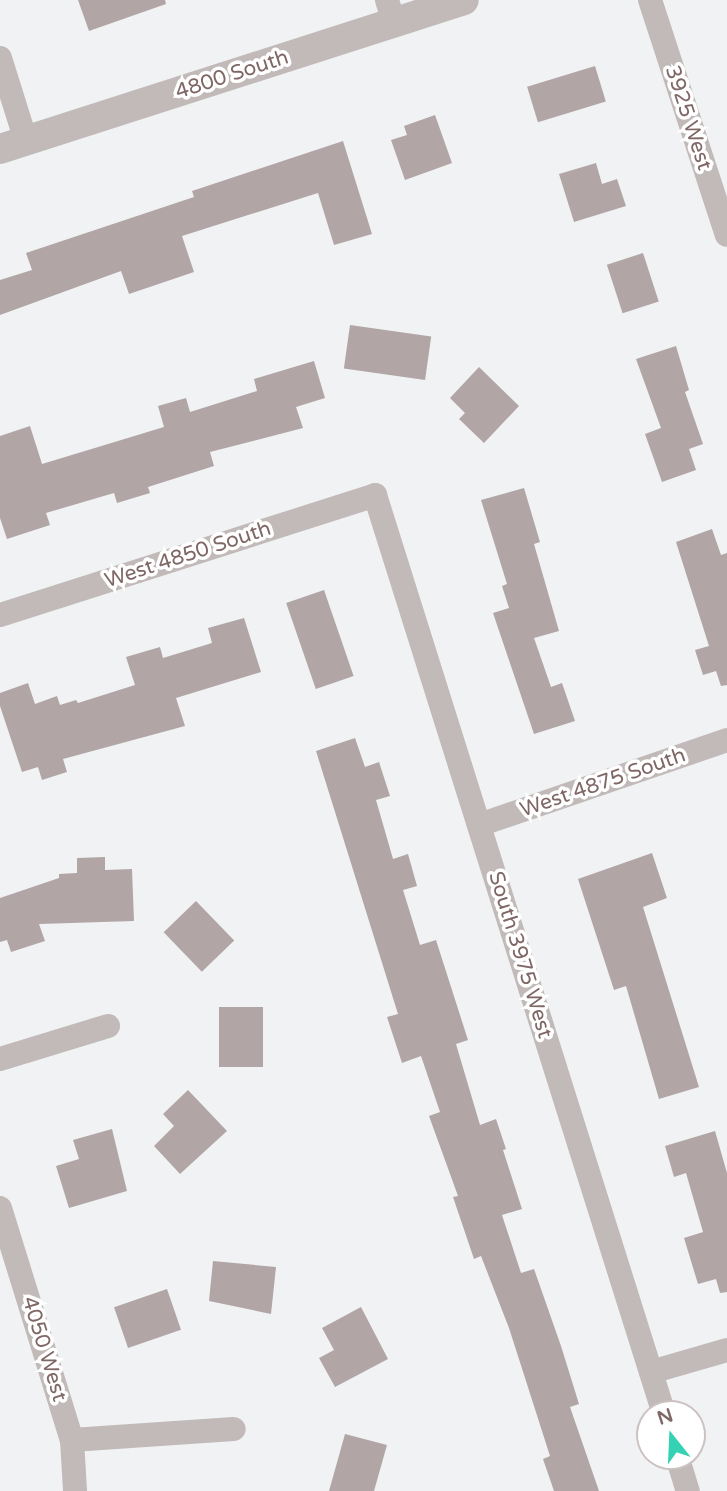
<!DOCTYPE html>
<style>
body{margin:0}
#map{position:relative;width:727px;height:1491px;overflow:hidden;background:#f1f2f4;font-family:"Varela Round",sans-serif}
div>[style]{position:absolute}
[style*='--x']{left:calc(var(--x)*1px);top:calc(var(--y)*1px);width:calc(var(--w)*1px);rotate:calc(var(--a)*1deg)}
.building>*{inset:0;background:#b1a5a6;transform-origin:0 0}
.minor>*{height:24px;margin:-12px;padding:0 12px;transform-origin:12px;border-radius:12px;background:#c1bab9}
.tertiary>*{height:30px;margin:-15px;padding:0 15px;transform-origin:15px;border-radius:15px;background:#c1bab9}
span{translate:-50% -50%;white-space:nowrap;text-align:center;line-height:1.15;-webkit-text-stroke:7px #fff;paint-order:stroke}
.street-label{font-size:21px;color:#7f6766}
.north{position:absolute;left:636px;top:1400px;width:70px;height:70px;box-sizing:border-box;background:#fff;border:2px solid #ccc2c2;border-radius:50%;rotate:342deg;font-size:19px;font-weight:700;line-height:28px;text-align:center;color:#7f6766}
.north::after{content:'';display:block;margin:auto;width:24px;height:32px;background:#34d1b3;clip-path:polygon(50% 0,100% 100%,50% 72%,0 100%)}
</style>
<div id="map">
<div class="building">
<i style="clip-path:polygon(78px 0,165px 0,166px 4px,89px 31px)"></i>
<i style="left:595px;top:66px;width:37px;height:71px;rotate:73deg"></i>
<i style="clip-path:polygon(435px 115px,452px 163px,405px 180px,391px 140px,407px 135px,404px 126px)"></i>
<i style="clip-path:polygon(343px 141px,372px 234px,334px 245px,318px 193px,182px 236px,194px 272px,129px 294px,121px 271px,0 315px,0 280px,32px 270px,26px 253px,194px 197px,192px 191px)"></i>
<i style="clip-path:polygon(596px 163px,602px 184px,617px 179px,626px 206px,574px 222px,559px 174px)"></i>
<i style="left:643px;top:253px;width:51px;height:38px;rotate:72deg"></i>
<i style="left:350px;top:325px;width:82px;height:44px;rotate:8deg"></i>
<i style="clip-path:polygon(676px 346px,689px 390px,685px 392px,703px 444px,689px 449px,696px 470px,662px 482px,645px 434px,661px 428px,636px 359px)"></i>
<i style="clip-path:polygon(314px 361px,325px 398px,296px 407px,303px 428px,210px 452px,214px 466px,148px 487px,150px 493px,117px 503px,114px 493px,46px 513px,50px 525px,7px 539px,0 518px,0 436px,30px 426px,42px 464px,164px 427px,158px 406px,186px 398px,190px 412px,257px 391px,254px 379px)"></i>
<i style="clip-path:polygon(479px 367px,519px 406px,484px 443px,459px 419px,465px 413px,450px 398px)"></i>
<i style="clip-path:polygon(524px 488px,540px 542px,534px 544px,559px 631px,534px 638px,551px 687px,562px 683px,575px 721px,534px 734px,493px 613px,509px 608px,502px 586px,507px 584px,481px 500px)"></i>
<i style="clip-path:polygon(712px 529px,721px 555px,727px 553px,727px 685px,721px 686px,716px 671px,703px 675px,695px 650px,709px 646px,676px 542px)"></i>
<i style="left:324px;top:590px;width:91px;height:40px;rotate:71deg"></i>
<i style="clip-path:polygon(244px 618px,261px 672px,176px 698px,185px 726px,63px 759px,67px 772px,42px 780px,38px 767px,22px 772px,0 706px,0 693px,28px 683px,35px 704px,57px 696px,60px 705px,76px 700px,78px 703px,135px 685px,126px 657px,160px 647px,163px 658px,212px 643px,208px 628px)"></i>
<i style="clip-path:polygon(355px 738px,365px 767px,379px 762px,390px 796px,376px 800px,393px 859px,408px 854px,417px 886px,403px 890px,420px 945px,436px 940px,468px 1040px,456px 1044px,480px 1125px,496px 1119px,506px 1149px,503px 1150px,522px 1209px,502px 1215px,521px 1273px,534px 1269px,561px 1346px,579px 1404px,570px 1407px,599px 1491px,554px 1491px,543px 1459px,550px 1456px,509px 1328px,481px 1256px,474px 1259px,453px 1197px,458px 1196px,429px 1116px,440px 1112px,421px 1056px,402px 1063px,387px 1017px,398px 1014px,316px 751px)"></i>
<i style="clip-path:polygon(652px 853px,667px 898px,643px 907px,699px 1087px,659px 1099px,626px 986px,614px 990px,578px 879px)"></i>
<i style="clip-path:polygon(105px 857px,105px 870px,132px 869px,134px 921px,39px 924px,45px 941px,11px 952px,7px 940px,0 942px,0 898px,59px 878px,59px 874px,77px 873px,77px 858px)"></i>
<i style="left:196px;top:901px;width:55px;height:45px;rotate:46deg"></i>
<i style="left:219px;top:1007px;width:44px;height:60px"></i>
<i style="clip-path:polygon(188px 1090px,227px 1131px,180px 1174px,154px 1146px,174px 1126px,163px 1114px)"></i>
<i style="clip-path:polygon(112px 1129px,127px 1191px,69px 1208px,56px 1166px,79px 1159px,73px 1140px)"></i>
<i style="clip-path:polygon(715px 1131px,727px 1173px,727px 1292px,720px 1293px,716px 1279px,698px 1284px,684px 1238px,703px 1232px,686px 1173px,674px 1177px,665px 1146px)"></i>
<i style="clip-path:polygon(213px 1261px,276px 1267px,271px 1314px,209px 1301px)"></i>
<i style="left:167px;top:1289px;width:43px;height:56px;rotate:71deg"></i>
<i style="clip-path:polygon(361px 1307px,388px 1359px,335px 1387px,319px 1358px,334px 1350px,322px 1328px)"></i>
<i style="clip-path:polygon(345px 1434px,387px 1445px,374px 1491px,329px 1491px)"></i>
</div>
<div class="minor">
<i style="--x:387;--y:0;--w:24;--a:73"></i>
<i style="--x:650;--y:0;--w:247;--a:71.9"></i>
<i style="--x:0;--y:58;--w:87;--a:72.6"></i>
<i style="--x:0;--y:615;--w:394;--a:-17.7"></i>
<i style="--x:375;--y:495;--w:963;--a:72.54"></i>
<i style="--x:479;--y:825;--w:262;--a:-18.9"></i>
<i style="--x:0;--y:1059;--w:113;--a:-17"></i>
<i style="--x:0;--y:1208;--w:243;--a:72.8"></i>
<i style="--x:72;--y:1440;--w:51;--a:86.6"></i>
<i style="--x:651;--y:1372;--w:79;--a:-16.1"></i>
<i style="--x:72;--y:1440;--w:162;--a:-3.9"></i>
<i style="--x:677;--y:1456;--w:37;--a:73"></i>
</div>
<div class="tertiary">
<i style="--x:0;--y:149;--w:487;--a:-17.8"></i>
</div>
<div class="street-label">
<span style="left:232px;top:75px;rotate:-18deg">4800 South</span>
<span style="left:688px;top:118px;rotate:72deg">3925 West</span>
<span style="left:188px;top:555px;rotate:-18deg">West 4850 South</span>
<span style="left:603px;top:783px;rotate:-19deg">West 4875 South</span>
<span style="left:520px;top:955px;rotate:73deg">South 3975 West</span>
<span style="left:44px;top:1349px;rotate:73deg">4050 West</span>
</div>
<div class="north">N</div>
</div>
